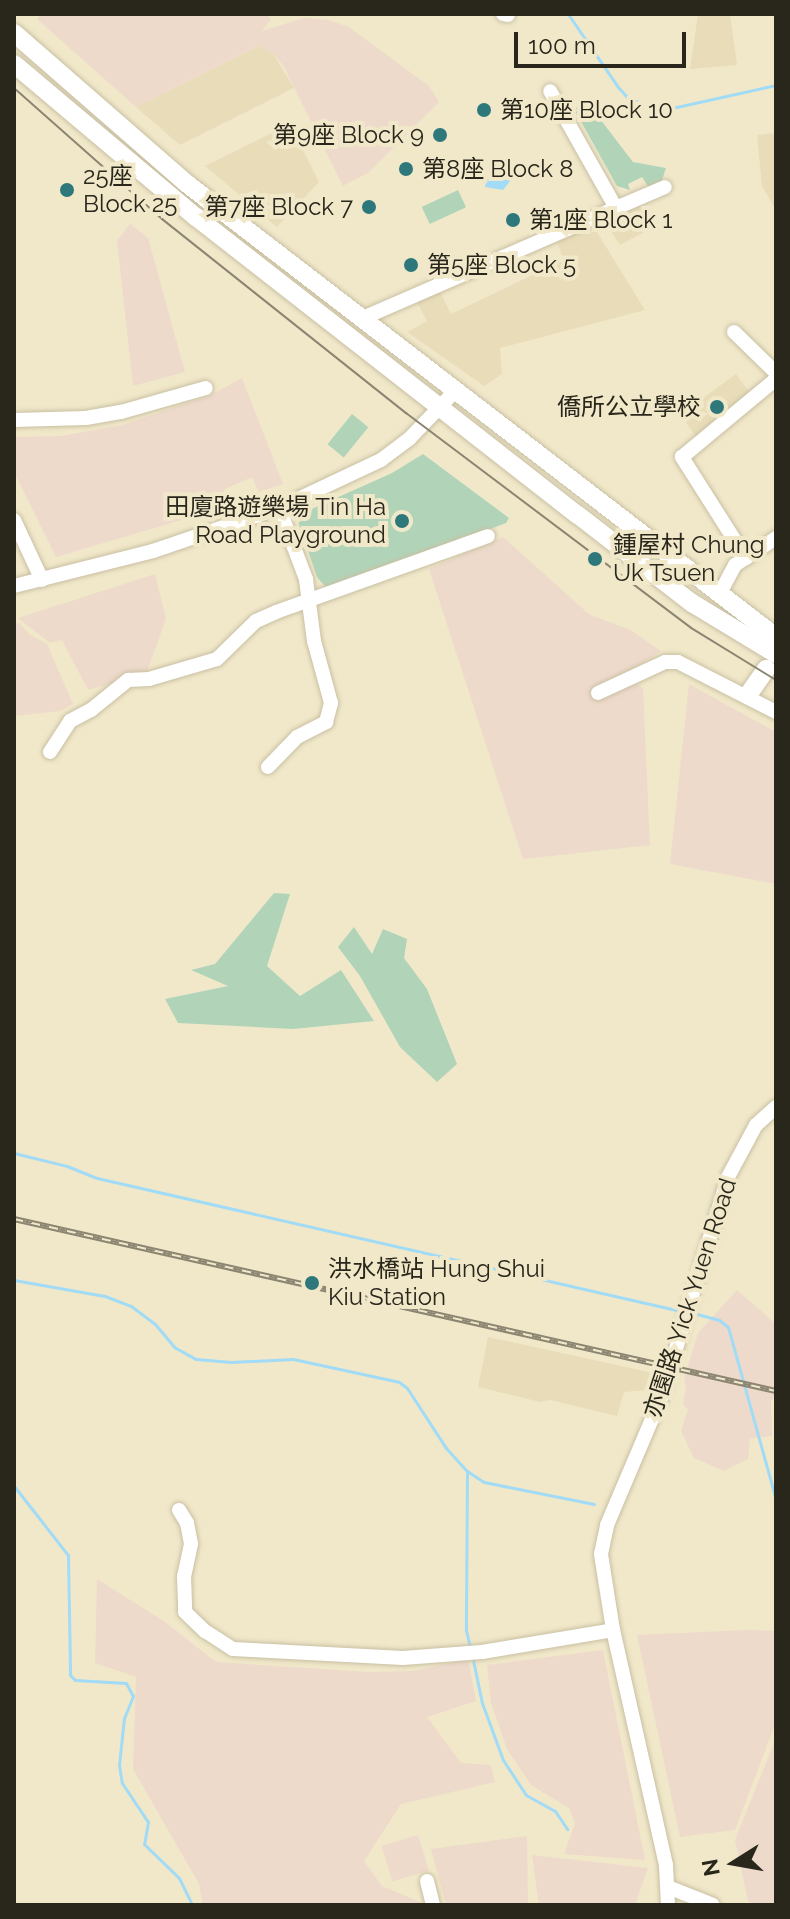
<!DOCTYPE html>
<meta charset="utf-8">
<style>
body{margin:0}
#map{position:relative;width:790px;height:1919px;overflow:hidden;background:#f1e8ca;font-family:Raleway,"Noto Sans SC",sans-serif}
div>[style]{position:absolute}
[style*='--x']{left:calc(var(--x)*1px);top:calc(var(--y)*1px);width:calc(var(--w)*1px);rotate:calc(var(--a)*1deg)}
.built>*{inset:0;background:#e9ddb9;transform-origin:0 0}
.industrial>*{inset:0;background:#eddacb;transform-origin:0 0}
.green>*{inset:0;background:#b1d4b9;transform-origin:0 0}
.water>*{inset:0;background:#a1dbf6}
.stream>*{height:3px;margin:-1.5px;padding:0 1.5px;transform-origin:1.5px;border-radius:1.5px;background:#a1dbf6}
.roads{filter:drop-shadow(0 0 2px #c9c0a3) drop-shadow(0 0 2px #c9c0a3)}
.minor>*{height:14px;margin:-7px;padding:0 7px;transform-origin:7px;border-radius:7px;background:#fff}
.major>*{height:18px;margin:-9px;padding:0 9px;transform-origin:9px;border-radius:9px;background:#fff}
.tram>*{height:2px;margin:-1px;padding:0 1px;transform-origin:1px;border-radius:1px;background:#8b8571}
.rail>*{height:6px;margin-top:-3px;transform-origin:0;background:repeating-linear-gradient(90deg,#f1e8ca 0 9px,#8b8571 0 18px);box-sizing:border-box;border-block:2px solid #8b8571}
.dots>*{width:22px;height:22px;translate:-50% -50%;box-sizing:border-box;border:4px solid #f1e8ca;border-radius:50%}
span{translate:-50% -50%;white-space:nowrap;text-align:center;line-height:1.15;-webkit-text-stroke:8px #f1e8ca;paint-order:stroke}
.poi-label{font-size:24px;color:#29261b}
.left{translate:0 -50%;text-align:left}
.right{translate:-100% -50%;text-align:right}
.street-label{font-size:24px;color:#29261b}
.frame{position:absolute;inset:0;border:16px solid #29261b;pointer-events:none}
.north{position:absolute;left:694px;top:1823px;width:80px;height:80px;-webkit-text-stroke:6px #f1e8ca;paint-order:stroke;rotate:259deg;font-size:22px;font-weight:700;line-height:32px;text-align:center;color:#29261b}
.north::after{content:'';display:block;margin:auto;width:28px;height:36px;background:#29261b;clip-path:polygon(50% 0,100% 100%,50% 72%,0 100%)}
.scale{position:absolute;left:514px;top:32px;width:172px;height:36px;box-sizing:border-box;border:4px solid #29261b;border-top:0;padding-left:10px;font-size:24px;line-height:28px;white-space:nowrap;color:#29261b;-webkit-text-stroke:6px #f1e8ca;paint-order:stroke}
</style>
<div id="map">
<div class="built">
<i style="clip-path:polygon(698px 14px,730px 14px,737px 65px,690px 69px)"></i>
<i style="clip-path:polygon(259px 46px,273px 53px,294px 88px,180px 145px,136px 107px)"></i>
<i style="clip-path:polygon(290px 124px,319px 182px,277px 227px,205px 166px)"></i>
<i style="clip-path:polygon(776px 133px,776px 210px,762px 186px,757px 135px)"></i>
<i style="clip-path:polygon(639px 203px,654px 227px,620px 245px,603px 219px)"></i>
<i style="clip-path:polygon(592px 224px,645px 310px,500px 348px,502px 374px,484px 386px,407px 332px,427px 321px,416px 300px,439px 290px,451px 314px,564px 260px,557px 242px)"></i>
<i style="left:736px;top:374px;width:31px;height:69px;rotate:54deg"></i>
<i style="clip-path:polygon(488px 1337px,653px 1373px,648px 1390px,624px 1392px,617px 1416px,550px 1400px,540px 1402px,478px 1387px)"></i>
</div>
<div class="industrial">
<i style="clip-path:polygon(41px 14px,267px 14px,271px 19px,262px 31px,304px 18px,328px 20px,349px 27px,429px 86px,439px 102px,368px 173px,343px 186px,284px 67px,273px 53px,258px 46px,136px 107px,37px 19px)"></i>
<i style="clip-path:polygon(130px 224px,148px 238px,185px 372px,133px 386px,117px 241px)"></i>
<i style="clip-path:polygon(242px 378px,283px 484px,259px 492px,252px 477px,223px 490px,229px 506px,56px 557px,14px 472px,14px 437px,61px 436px,122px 425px,209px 396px)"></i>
<i style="clip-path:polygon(503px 537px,590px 615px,631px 630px,661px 651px,627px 673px,643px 689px,650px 845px,523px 859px,429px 569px)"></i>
<i style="clip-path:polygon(155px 574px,166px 619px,146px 674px,88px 690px,62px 640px,50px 643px,18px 618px)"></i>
<i style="clip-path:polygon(19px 623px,30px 635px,47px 644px,73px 704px,60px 711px,14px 716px,14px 625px)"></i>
<i style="clip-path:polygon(689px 684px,776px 732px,776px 884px,670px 864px)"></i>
<i style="clip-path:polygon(737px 1290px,776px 1324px,776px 1397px,771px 1401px,772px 1436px,750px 1439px,748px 1459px,724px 1471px,694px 1458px,681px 1431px,688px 1410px,683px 1404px,686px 1387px,684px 1379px,698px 1333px)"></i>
<i style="clip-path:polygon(97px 1579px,165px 1622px,216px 1662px,369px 1672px,414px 1671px,468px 1659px,476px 1701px,427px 1717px,461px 1763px,491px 1765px,495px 1782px,401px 1804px,364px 1861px,382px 1886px,427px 1905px,203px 1905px,199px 1884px,133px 1769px,136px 1677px,95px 1663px)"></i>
<i style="clip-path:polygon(746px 1630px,776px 1631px,776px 1722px,735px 1830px,680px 1837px,637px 1635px)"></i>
<i style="clip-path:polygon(603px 1650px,645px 1860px,564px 1854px,575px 1823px,569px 1808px,531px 1785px,507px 1749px,491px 1703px,487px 1665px)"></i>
<i style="clip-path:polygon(776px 1738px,776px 1905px,754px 1905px,748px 1901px,735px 1840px)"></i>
<i style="left:418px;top:1835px;width:37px;height:38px;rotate:73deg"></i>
<i style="clip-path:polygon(527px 1836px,528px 1903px,446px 1905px,431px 1849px)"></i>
<i style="clip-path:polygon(532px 1855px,648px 1868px,635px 1905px,539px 1905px)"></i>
</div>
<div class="green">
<i style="clip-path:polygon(587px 102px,633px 162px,666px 168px,661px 183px,649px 188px,642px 177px,628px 184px,630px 190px,617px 186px,574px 109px)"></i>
<i style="left:458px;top:190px;width:19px;height:40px;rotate:65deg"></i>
<i style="left:352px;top:414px;width:21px;height:39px;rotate:39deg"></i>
<i style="clip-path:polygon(423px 454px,509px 518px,506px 523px,328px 590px,317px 577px,296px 516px,392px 473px)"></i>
<i style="clip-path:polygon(274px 893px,290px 894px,267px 966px,300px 996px,341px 970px,374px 1021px,293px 1029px,178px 1023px,165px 999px,228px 986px,191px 970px,215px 964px)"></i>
<i style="clip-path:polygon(354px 927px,372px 954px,383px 929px,407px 939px,404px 958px,427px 989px,457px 1064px,437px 1082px,400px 1047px,360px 976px,338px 947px)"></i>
</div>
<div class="water">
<i style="clip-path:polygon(509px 163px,513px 165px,519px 180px,511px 180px,503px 190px,485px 187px,487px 179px,497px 178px)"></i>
</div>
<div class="stream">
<i style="--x:568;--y:14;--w:88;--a:55.6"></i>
<i style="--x:618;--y:87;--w:15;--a:48"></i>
<i style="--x:628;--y:98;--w:20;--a:20"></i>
<i style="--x:647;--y:105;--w:25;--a:7"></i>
<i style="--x:672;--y:108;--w:107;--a:-12.5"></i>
<i style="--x:14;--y:1153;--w:55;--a:13.8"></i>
<i style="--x:67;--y:1166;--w:32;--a:22"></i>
<i style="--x:97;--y:1178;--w:594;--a:12.84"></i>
<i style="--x:14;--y:1280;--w:92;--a:10"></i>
<i style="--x:105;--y:1296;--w:28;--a:21"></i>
<i style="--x:131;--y:1306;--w:30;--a:37"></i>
<i style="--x:155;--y:1324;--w:30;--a:50"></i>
<i style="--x:174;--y:1347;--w:25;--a:29"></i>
<i style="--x:196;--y:1359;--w:35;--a:5"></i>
<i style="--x:231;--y:1362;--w:62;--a:-2.8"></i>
<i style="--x:293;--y:1359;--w:108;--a:12.2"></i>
<i style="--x:399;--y:1382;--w:10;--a:37"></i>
<i style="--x:407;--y:1388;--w:72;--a:57"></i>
<i style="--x:446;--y:1448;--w:31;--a:48"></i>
<i style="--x:467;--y:1471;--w:20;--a:33"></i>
<i style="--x:484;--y:1482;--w:112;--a:11.3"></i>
<i style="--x:697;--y:1314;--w:23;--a:15"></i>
<i style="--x:719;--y:1320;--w:11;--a:38"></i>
<i style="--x:728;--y:1327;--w:180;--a:74.5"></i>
<i style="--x:467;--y:1471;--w:159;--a:90.4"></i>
<i style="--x:466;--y:1630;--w:17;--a:77"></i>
<i style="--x:14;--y:1486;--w:88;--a:52"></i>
<i style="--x:68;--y:1555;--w:120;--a:89"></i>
<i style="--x:70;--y:1675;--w:7;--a:45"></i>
<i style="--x:75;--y:1680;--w:51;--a:3.4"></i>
<i style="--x:126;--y:1683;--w:15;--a:62"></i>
<i style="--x:133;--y:1696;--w:24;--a:112"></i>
<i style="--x:124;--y:1718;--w:47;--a:96.1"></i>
<i style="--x:119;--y:1765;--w:18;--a:81"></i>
<i style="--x:122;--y:1783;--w:47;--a:56.3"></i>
<i style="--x:148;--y:1822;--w:22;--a:100"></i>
<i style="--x:144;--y:1844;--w:49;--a:44.2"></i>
<i style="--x:179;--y:1878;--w:30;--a:64"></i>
<i style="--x:473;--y:1660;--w:44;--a:78.2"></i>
<i style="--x:482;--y:1703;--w:61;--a:69.8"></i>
<i style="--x:503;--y:1760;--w:42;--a:56.7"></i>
<i style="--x:526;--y:1795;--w:33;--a:29"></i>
<i style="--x:555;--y:1811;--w:22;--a:56"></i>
</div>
<div class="roads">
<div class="minor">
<i style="--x:503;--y:14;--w:5;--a:11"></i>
<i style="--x:616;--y:208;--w:53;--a:-23.2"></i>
<i style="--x:363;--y:318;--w:276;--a:-23.5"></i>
<i style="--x:616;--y:208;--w:134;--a:-119.4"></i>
<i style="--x:734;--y:332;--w:59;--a:44.3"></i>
<i style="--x:14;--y:420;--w:72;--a:-1.6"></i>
<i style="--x:86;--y:418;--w:36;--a:-10"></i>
<i style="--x:121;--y:412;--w:88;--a:-15.8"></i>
<i style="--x:14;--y:520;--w:66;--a:65"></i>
<i style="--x:746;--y:558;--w:120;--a:-122.4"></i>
<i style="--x:682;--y:457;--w:122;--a:-39.7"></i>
<i style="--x:14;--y:586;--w:143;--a:-14.1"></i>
<i style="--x:153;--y:551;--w:133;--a:-18.8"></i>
<i style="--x:279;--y:508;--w:113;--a:-25.2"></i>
<i style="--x:381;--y:460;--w:36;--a:-37"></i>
<i style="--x:410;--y:438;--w:66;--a:-46.2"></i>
<i style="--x:719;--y:595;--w:34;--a:-62"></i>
<i style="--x:735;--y:565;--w:49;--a:-33.4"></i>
<i style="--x:598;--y:693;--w:74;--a:-24.8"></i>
<i style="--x:665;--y:662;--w:13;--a:0"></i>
<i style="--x:678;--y:662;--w:110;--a:27"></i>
<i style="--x:50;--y:752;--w:37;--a:-57"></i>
<i style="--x:70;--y:721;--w:24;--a:-28"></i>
<i style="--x:91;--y:710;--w:48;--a:-39"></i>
<i style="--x:128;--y:680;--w:21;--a:-3"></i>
<i style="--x:149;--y:679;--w:71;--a:-16.4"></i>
<i style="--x:217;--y:659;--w:54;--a:-44.3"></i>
<i style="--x:256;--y:621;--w:22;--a:-24"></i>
<i style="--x:276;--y:612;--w:225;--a:-19.7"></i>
<i style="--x:268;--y:767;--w:42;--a:-46"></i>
<i style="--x:297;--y:737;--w:33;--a:-27"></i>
<i style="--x:326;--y:722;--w:20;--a:-75"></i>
<i style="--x:331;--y:703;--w:64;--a:-105.3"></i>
<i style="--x:314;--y:641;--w:63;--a:-97.4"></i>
<i style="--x:306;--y:579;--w:76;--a:-110.8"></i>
<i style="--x:179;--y:1510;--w:15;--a:58"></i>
<i style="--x:187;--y:1523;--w:21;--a:79"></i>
<i style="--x:191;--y:1544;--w:33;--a:102"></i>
<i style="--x:184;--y:1576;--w:36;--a:88"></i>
<i style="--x:185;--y:1612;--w:28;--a:44"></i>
<i style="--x:205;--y:1631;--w:33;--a:33"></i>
<i style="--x:233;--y:1649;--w:170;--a:3"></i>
<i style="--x:403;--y:1658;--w:79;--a:-4.3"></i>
<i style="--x:482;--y:1652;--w:133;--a:-9.5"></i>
<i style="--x:427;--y:1881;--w:25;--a:76"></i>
<i style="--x:668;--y:1887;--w:48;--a:21.8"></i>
<i style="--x:668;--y:1905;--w:40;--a:-92.9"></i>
<i style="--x:666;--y:1865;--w:241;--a:-102.7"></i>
<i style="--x:613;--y:1630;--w:77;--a:-99"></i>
<i style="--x:601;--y:1554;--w:30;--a:-78"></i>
<i style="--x:607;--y:1525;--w:138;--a:-67"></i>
<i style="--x:661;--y:1398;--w:231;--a:-73.1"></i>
<i style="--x:728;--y:1177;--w:59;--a:-61.7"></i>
<i style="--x:756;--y:1125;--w:27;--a:-42"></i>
</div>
<div class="major">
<i style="--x:14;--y:33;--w:228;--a:41.1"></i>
<i style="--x:186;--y:183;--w:744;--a:37.58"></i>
<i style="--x:14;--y:64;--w:238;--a:40.1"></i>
<i style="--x:196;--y:217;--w:484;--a:38"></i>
<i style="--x:578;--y:515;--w:144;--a:37.7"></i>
<i style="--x:692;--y:603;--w:98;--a:31.3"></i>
<i style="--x:748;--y:695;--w:32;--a:-55"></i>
</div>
</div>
<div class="tram">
<i style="--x:14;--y:88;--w:198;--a:41.5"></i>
<i style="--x:162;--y:219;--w:312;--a:38.5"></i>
<i style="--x:406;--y:413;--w:357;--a:37"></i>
<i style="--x:691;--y:628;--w:100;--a:31.5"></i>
</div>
<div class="rail">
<i style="--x:14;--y:1219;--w:781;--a:12.72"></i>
</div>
<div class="dots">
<i style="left:484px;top:110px;background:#2e787b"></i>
<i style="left:440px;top:135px;background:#2e787b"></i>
<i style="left:406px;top:169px;background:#2e787b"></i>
<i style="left:67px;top:190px;background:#2e787b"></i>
<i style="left:369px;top:207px;background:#2e787b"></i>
<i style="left:513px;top:220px;background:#2e787b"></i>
<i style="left:411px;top:265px;background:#2e787b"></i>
<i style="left:717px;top:407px;background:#2e787b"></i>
<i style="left:402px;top:521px;background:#2e787b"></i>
<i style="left:595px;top:559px;background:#2e787b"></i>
<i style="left:312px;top:1283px;background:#2e787b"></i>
</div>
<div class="poi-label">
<span class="left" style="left:500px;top:110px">第10座 Block 10</span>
<span class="right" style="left:424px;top:135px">第9座 Block 9</span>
<span class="left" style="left:422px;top:169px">第8座 Block 8</span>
<span class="left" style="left:83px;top:190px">25座<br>Block 25</span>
<span class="right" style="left:353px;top:207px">第7座 Block 7</span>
<span class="left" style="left:529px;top:220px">第1座 Block 1</span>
<span class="left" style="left:427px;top:265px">第5座 Block 5</span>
<span class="right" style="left:701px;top:407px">僑所公立學校</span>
<span class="right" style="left:386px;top:521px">田廈路遊樂場 Tin Ha<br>Road Playground</span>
<span class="left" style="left:613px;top:559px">鍾屋村 Chung<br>Uk Tsuen</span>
<span class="left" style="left:328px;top:1283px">洪水橋站 Hung Shui<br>Kiu Station</span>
</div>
<div class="street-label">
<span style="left:690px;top:1298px;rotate:-72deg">亦園路 Yick Yuen Road</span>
</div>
<div class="frame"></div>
<div class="north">N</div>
<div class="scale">100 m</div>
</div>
